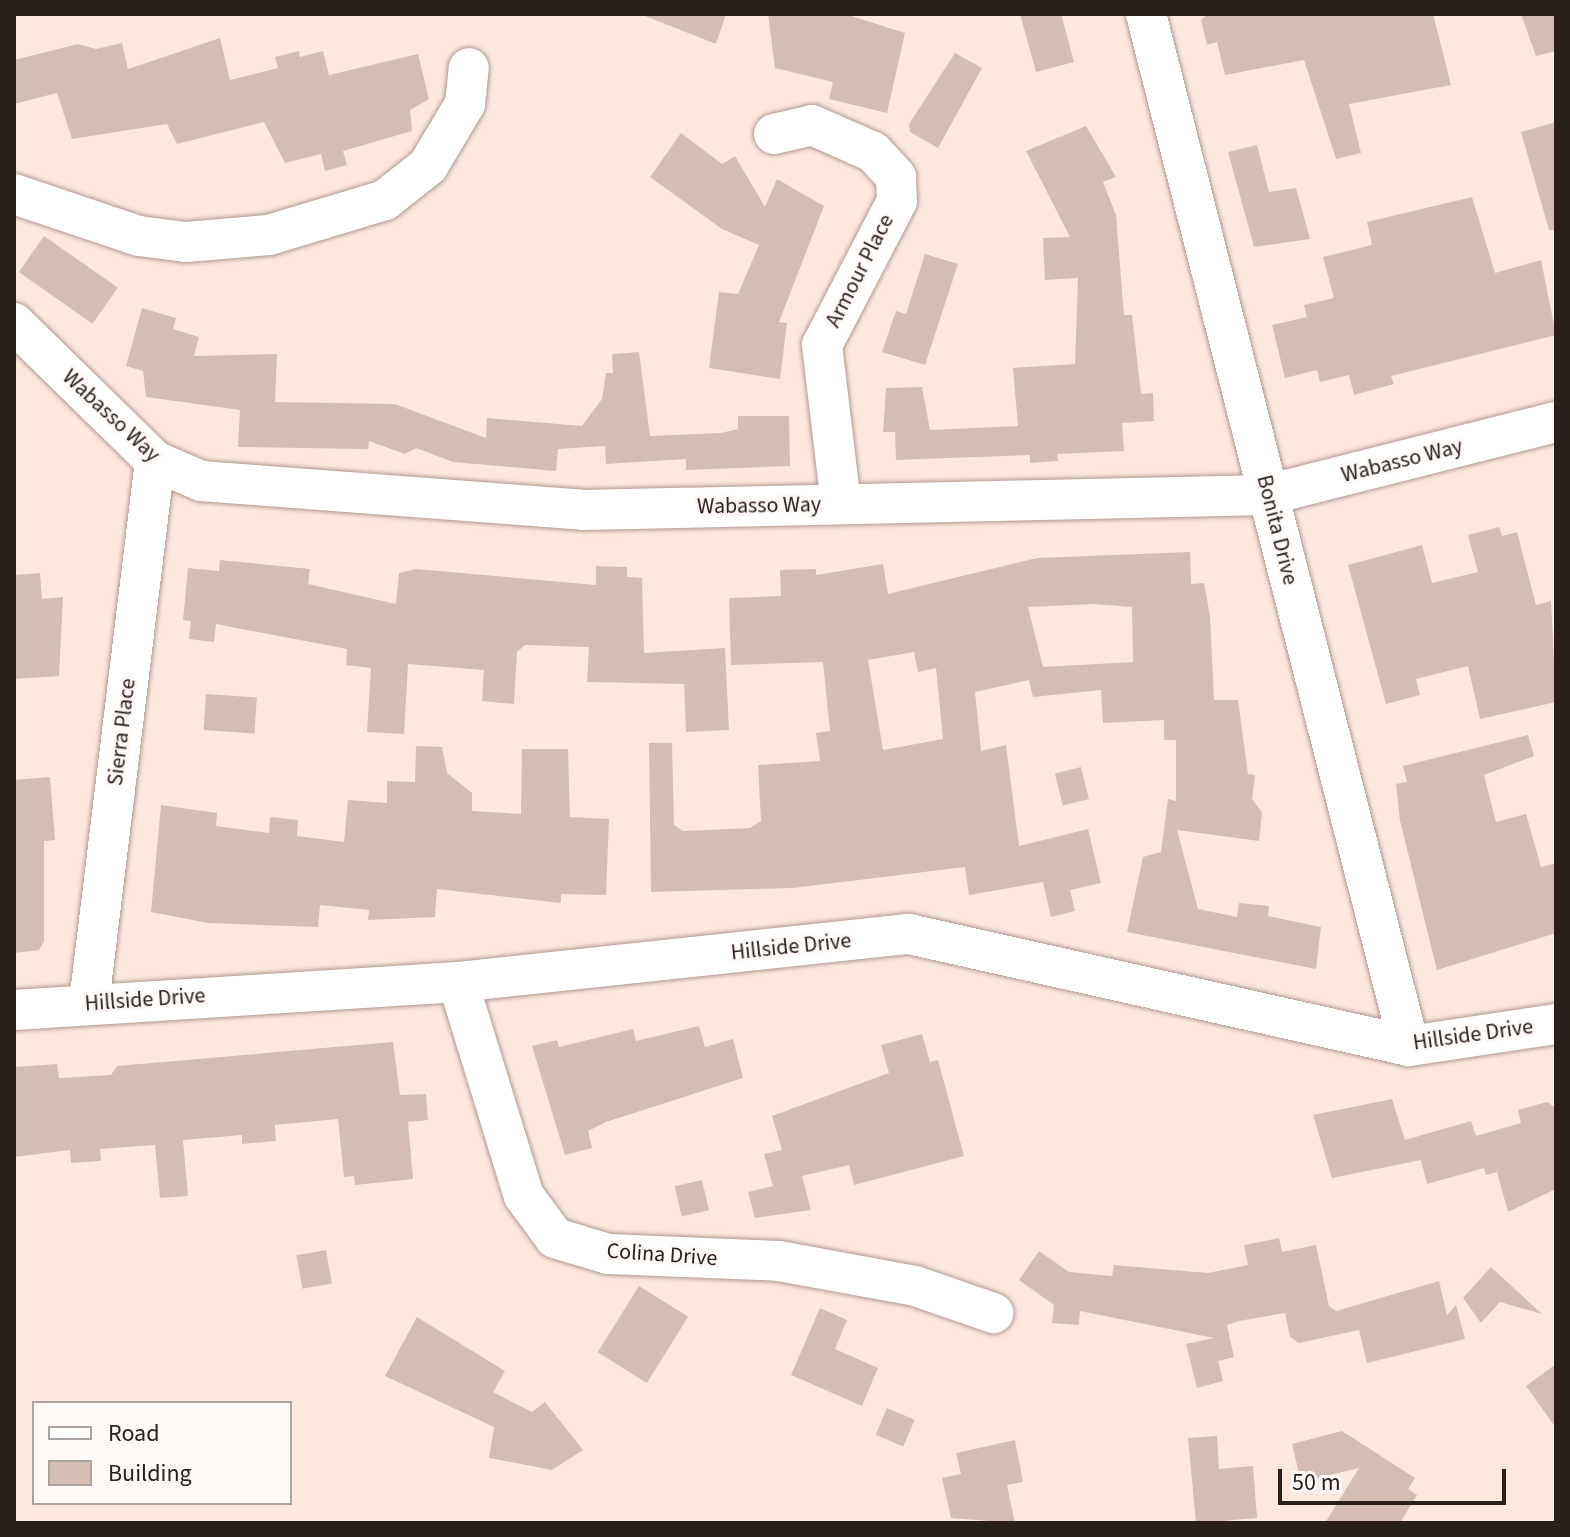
<!DOCTYPE html>
<style>
body{margin:0}
#map{position:relative;width:1570px;height:1537px;overflow:hidden;background:#fde8e0;font-family:"Source Sans 3",sans-serif}
div>[style]{position:absolute}
[style*='--x']{left:calc(var(--x)*1px);top:calc(var(--y)*1px);width:calc(var(--w)*1px);rotate:calc(var(--a)*1deg)}
.building>*{inset:0;background:#d6bdb3;transform-origin:0 0}
.roads{filter:drop-shadow(0 0 2px #af988e) drop-shadow(0 0 2px #af988e)}
.minor>*{height:40px;margin:-20px;padding:0 20px;transform-origin:20px;border-radius:20px;background:#fff}
span{translate:-50% -50%;white-space:nowrap;text-align:center;line-height:1.15;-webkit-text-stroke:6px #fef9f7;paint-order:stroke}
.street-label{font-size:22px;color:#29201c}
.frame{position:absolute;inset:0;border:16px solid #29201c;pointer-events:none}
.legend{position:absolute;left:32px;top:1401px;width:260px;height:104px;box-sizing:border-box;background:#fef9f7;border:2px solid #a9a29f;margin:0;padding:10px 14px;list-style:none;font-size:24px;color:#29201c}
.legend li{display:flex;align-items:center;gap:16px;height:40px}
.legend b{width:40px;border:2px solid #a9a29f}
.scale{position:absolute;left:1278px;top:1469px;width:228px;height:36px;box-sizing:border-box;border:4px solid #29201c;border-top:0;padding-left:10px;font-size:24px;line-height:28px;white-space:nowrap;color:#29201c;-webkit-text-stroke:6px #fef9f7;paint-order:stroke}
</style>
<div id="map">
<div class="building">
<i style="clip-path:polygon(640px 14px,726px 14px,716px 44px)"></i>
<i style="clip-path:polygon(768px 14px,845px 14px,905px 33px,887px 113px,829px 99px,833px 82px,775px 68px)"></i>
<i style="clip-path:polygon(1020px 14px,1061px 14px,1074px 62px,1036px 72px)"></i>
<i style="clip-path:polygon(1208px 14px,1433px 14px,1451px 85px,1349px 104px,1361px 153px,1336px 159px,1304px 60px,1225px 75px,1217px 42px,1207px 45px,1201px 20px)"></i>
<i style="clip-path:polygon(1521px 14px,1556px 14px,1556px 51px,1536px 56px)"></i>
<i style="clip-path:polygon(220px 38px,230px 80px,278px 68px,275px 57px,299px 51px,300px 57px,323px 51px,329px 75px,418px 54px,429px 99px,410px 110px,412px 131px,343px 151px,347px 165px,325px 171px,321px 154px,285px 163px,264px 122px,177px 144px,167px 124px,72px 139px,57px 93px,14px 104px,14px 60px,78px 44px,96px 49px,122px 43px,128px 69px)"></i>
<i style="clip-path:polygon(955px 53px,982px 68px,938px 148px,910px 132px,909px 124px)"></i>
<i style="clip-path:polygon(1556px 122px,1556px 230px,1549px 230px,1521px 132px)"></i>
<i style="clip-path:polygon(1086px 126px,1116px 177px,1103px 182px,1116px 215px,1124px 315px,1132px 315px,1141px 394px,1153px 393px,1154px 421px,1122px 423px,1124px 451px,1057px 454px,1058px 461px,1030px 463px,1030px 455px,896px 460px,895px 432px,883px 432px,886px 388px,922px 387px,930px 430px,1018px 426px,1013px 368px,1075px 364px,1078px 278px,1045px 280px,1043px 238px,1070px 237px,1026px 151px)"></i>
<i style="clip-path:polygon(681px 133px,722px 164px,735px 156px,765px 207px,777px 179px,824px 206px,779px 322px,787px 323px,780px 379px,709px 368px,719px 292px,738px 294px,759px 245px,722px 229px,650px 177px)"></i>
<i style="clip-path:polygon(1257px 145px,1269px 192px,1296px 188px,1310px 239px,1254px 247px,1228px 152px)"></i>
<i style="clip-path:polygon(1472px 197px,1495px 273px,1541px 260px,1556px 335px,1391px 376px,1394px 384px,1354px 395px,1349px 375px,1320px 382px,1317px 370px,1285px 378px,1272px 325px,1307px 317px,1304px 305px,1334px 298px,1323px 257px,1372px 245px,1367px 222px)"></i>
<i style="left:44px;top:236px;width:90px;height:44px;rotate:35deg"></i>
<i style="clip-path:polygon(925px 254px,958px 264px,925px 365px,882px 352px,896px 311px,906px 314px)"></i>
<i style="clip-path:polygon(142px 308px,176px 318px,173px 329px,199px 337px,194px 356px,277px 354px,275px 402px,395px 404px,486px 438px,487px 418px,582px 426px,602px 399px,606px 373px,613px 373px,612px 354px,639px 352px,650px 436px,721px 433px,738px 429px,738px 416px,789px 416px,790px 466px,686px 470px,686px 459px,606px 464px,605px 446px,558px 449px,556px 471px,453px 462px,416px 448px,405px 454px,369px 441px,368px 449px,238px 447px,240px 410px,146px 397px,143px 371px,126px 366px)"></i>
<i style="clip-path:polygon(1499px 527px,1502px 536px,1517px 532px,1536px 605px,1551px 601px,1556px 702px,1480px 719px,1468px 666px,1416px 679px,1420px 695px,1386px 704px,1348px 565px,1422px 545px,1432px 583px,1478px 572px,1468px 535px)"></i>
<i style="clip-path:polygon(evenodd,1190px 552px,1191px 584px,1204px 583px,1210px 616px,1214px 700px,1238px 700px,1248px 774px,1255px 775px,1252px 799px,1262px 812px,1259px 841px,1177px 830px,1198px 909px,1237px 917px,1239px 903px,1269px 906px,1268px 916px,1321px 927px,1316px 969px,1127px 932px,1143px 857px,1161px 852px,1168px 799px,1176px 801px,1176px 740px,1164px 740px,1164px 720px,1103px 723px,1101px 690px,1033px 697px,1029px 680px,975px 692px,981px 751px,1006px 745px,1019px 846px,1088px 829px,1101px 883px,1070px 890px,1075px 911px,1051px 917px,1043px 882px,969px 895px,965px 867px,793px 888px,651px 892px,649px 743px,672px 743px,674px 825px,683px 831px,750px 828px,761px 821px,758px 765px,820px 761px,816px 733px,830px 731px,823px 662px,731px 665px,729px 598px,781px 596px,780px 570px,816px 569px,816px 575px,883px 564px,888px 594px,1037px 558px,1190px 552px,1094px 604px,1132px 607px,1133px 662px,1043px 667px,1028px 607px,1094px 604px,1190px 552px,914px 652px,918px 672px,936px 668px,943px 739px,883px 750px,868px 660px,914px 652px)"></i>
<i style="clip-path:polygon(220px 560px,310px 569px,308px 584px,396px 604px,399px 573px,416px 569px,596px 585px,596px 566px,627px 567px,627px 577px,642px 578px,644px 653px,725px 648px,729px 730px,686px 732px,684px 684px,587px 682px,589px 647px,525px 645px,517px 652px,514px 704px,482px 701px,484px 670px,408px 664px,404px 734px,367px 732px,371px 668px,346px 665px,347px 649px,216px 624px,214px 642px,189px 639px,191px 621px,183px 620px,188px 568px,219px 571px)"></i>
<i style="clip-path:polygon(40px 573px,42px 599px,63px 597px,59px 676px,14px 679px,14px 575px)"></i>
<i style="left:206px;top:694px;width:51px;height:36px;rotate:4deg"></i>
<i style="clip-path:polygon(1528px 735px,1534px 756px,1484px 775px,1496px 822px,1526px 814px,1541px 867px,1556px 863px,1556px 933px,1437px 970px,1400px 821px,1396px 784px,1407px 782px,1403px 766px)"></i>
<i style="clip-path:polygon(416px 746px,442px 747px,447px 773px,472px 793px,472px 811px,521px 814px,522px 749px,568px 749px,570px 817px,609px 819px,606px 895px,561px 894px,561px 903px,437px 889px,435px 917px,368px 920px,369px 910px,320px 905px,318px 927px,208px 923px,151px 912px,161px 805px,217px 813px,216px 826px,269px 833px,270px 817px,298px 820px,297px 836px,344px 842px,348px 800px,387px 803px,387px 781px,415px 782px)"></i>
<i style="left:1081px;top:767px;width:33px;height:27px;rotate:76deg"></i>
<i style="clip-path:polygon(50px 777px,55px 840px,44px 841px,44px 941px,39px 950px,14px 953px,14px 780px)"></i>
<i style="clip-path:polygon(699px 1026px,705px 1047px,733px 1039px,743px 1078px,606px 1122px,588px 1131px,592px 1148px,565px 1155px,532px 1046px,557px 1040px,559px 1047px,633px 1029px,636px 1041px)"></i>
<i style="clip-path:polygon(922px 1034px,930px 1062px,938px 1060px,964px 1156px,854px 1185px,849px 1165px,802px 1176px,811px 1210px,755px 1218px,748px 1192px,773px 1186px,764px 1154px,782px 1150px,772px 1116px,889px 1073px,881px 1045px)"></i>
<i style="clip-path:polygon(393px 1042px,400px 1095px,426px 1094px,428px 1120px,408px 1122px,413px 1179px,355px 1185px,354px 1176px,344px 1177px,338px 1119px,275px 1125px,276px 1141px,242px 1144px,242px 1135px,183px 1140px,188px 1196px,160px 1198px,155px 1145px,100px 1149px,101px 1161px,71px 1163px,70px 1150px,14px 1157px,14px 1067px,57px 1064px,59px 1078px,111px 1075px,117px 1066px)"></i>
<i style="clip-path:polygon(1392px 1099px,1405px 1140px,1471px 1121px,1476px 1136px,1521px 1123px,1518px 1110px,1547px 1102px,1556px 1108px,1556px 1189px,1508px 1212px,1497px 1172px,1486px 1175px,1484px 1168px,1427px 1184px,1421px 1160px,1332px 1178px,1313px 1115px)"></i>
<i style="left:702px;top:1180px;width:31px;height:28px;rotate:77deg"></i>
<i style="clip-path:polygon(1279px 1238px,1282px 1252px,1316px 1245px,1329px 1306px,1336px 1311px,1439px 1281px,1447px 1315px,1456px 1305px,1465px 1339px,1367px 1363px,1359px 1330px,1299px 1343px,1290px 1337px,1285px 1313px,1239px 1321px,1227px 1325px,1234px 1357px,1218px 1361px,1223px 1381px,1197px 1388px,1186px 1344px,1214px 1338px,1080px 1311px,1079px 1325px,1052px 1323px,1054px 1305px,1019px 1280px,1039px 1251px,1069px 1272px,1112px 1276px,1114px 1265px,1208px 1273px,1248px 1265px,1244px 1245px)"></i>
<i style="left:326px;top:1250px;width:34px;height:30px;rotate:80deg"></i>
<i style="clip-path:polygon(1491px 1267px,1542px 1314px,1500px 1302px,1481px 1323px,1463px 1298px)"></i>
<i style="left:639px;top:1286px;width:58px;height:78px;rotate:32deg"></i>
<i style="clip-path:polygon(820px 1308px,847px 1320px,835px 1349px,878px 1368px,862px 1406px,791px 1375px)"></i>
<i style="clip-path:polygon(417px 1317px,505px 1371px,493px 1392px,532px 1412px,545px 1402px,583px 1450px,552px 1470px,489px 1458px,494px 1427px,385px 1376px)"></i>
<i style="clip-path:polygon(1556px 1364px,1556px 1428px,1526px 1386px)"></i>
<i style="left:887px;top:1408px;width:30px;height:29px;rotate:23deg"></i>
<i style="clip-path:polygon(1342px 1431px,1415px 1478px,1408px 1489px,1417px 1495px,1400px 1523px,1325px 1523px,1359px 1468px,1301px 1482px,1292px 1444px)"></i>
<i style="clip-path:polygon(1217px 1436px,1219px 1469px,1253px 1466px,1257px 1518px,1196px 1523px,1188px 1438px)"></i>
<i style="clip-path:polygon(1015px 1440px,1023px 1482px,1007px 1485px,1015px 1523px,951px 1518px,942px 1478px,961px 1474px,956px 1453px)"></i>
</div>
<div class="roads">
<div class="minor">
<i style="--x:1146;--y:14;--w:1065;--a:75.7"></i>
<i style="--x:774;--y:134;--w:39;--a:-13"></i>
<i style="--x:812;--y:125;--w:67;--a:23.9"></i>
<i style="--x:873;--y:152;--w:34;--a:47"></i>
<i style="--x:896;--y:177;--w:24;--a:88"></i>
<i style="--x:897;--y:201;--w:162;--a:117.5"></i>
<i style="--x:822;--y:345;--w:160;--a:83.2"></i>
<i style="--x:14;--y:194;--w:132;--a:18.6"></i>
<i style="--x:139;--y:236;--w:47;--a:7.3"></i>
<i style="--x:186;--y:242;--w:83;--a:-4.8"></i>
<i style="--x:269;--y:235;--w:121;--a:-16.8"></i>
<i style="--x:385;--y:200;--w:55;--a:-38.3"></i>
<i style="--x:428;--y:166;--w:72;--a:-59.2"></i>
<i style="--x:465;--y:104;--w:36;--a:-84"></i>
<i style="--x:14;--y:323;--w:197;--a:44.4"></i>
<i style="--x:155;--y:461;--w:50;--a:23.5"></i>
<i style="--x:201;--y:481;--w:383;--a:4.3"></i>
<i style="--x:583;--y:510;--w:684;--a:-1.26"></i>
<i style="--x:1267;--y:495;--w:298;--a:-14.2"></i>
<i style="--x:458;--y:982;--w:224;--a:72.9"></i>
<i style="--x:524;--y:1196;--w:52;--a:53.6"></i>
<i style="--x:555;--y:1238;--w:55;--a:16.8"></i>
<i style="--x:608;--y:1254;--w:171;--a:2.3"></i>
<i style="--x:779;--y:1261;--w:138;--a:10.4"></i>
<i style="--x:915;--y:1286;--w:83;--a:19.1"></i>
<i style="--x:89;--y:1003;--w:546;--a:-83.06"></i>
<i style="--x:14;--y:1010;--w:445;--a:-3.6"></i>
<i style="--x:458;--y:982;--w:454;--a:-6.1"></i>
<i style="--x:909;--y:934;--w:512;--a:12.63"></i>
<i style="--x:1409;--y:1046;--w:149;--a:-8.5"></i>
</div>
</div>
<div class="street-label">
<span style="left:860px;top:271px;rotate:-63deg">Armour Place</span>
<span style="left:111px;top:416px;rotate:43deg">Wabasso Way</span>
<span style="left:1402px;top:461px;rotate:-14deg">Wabasso Way</span>
<span style="left:759px;top:506px;rotate:-1deg">Wabasso Way</span>
<span style="left:1277px;top:530px;rotate:76deg">Bonita Drive</span>
<span style="left:122px;top:732px;rotate:-83deg">Sierra Place</span>
<span style="left:791px;top:947px;rotate:-6deg">Hillside Drive</span>
<span style="left:145px;top:1000px;rotate:-4deg">Hillside Drive</span>
<span style="left:1473px;top:1035px;rotate:-8deg">Hillside Drive</span>
<span style="left:662px;top:1255px;rotate:4deg">Colina Drive</span>
</div>
<div class="frame"></div>
<ul class="legend">
<li><b style="height:10px;background:#fff"></b>Road</li>
<li><b style="height:22px;background:#d6bdb3"></b>Building</li>
</ul>
<div class="scale">50 m</div>
</div>
